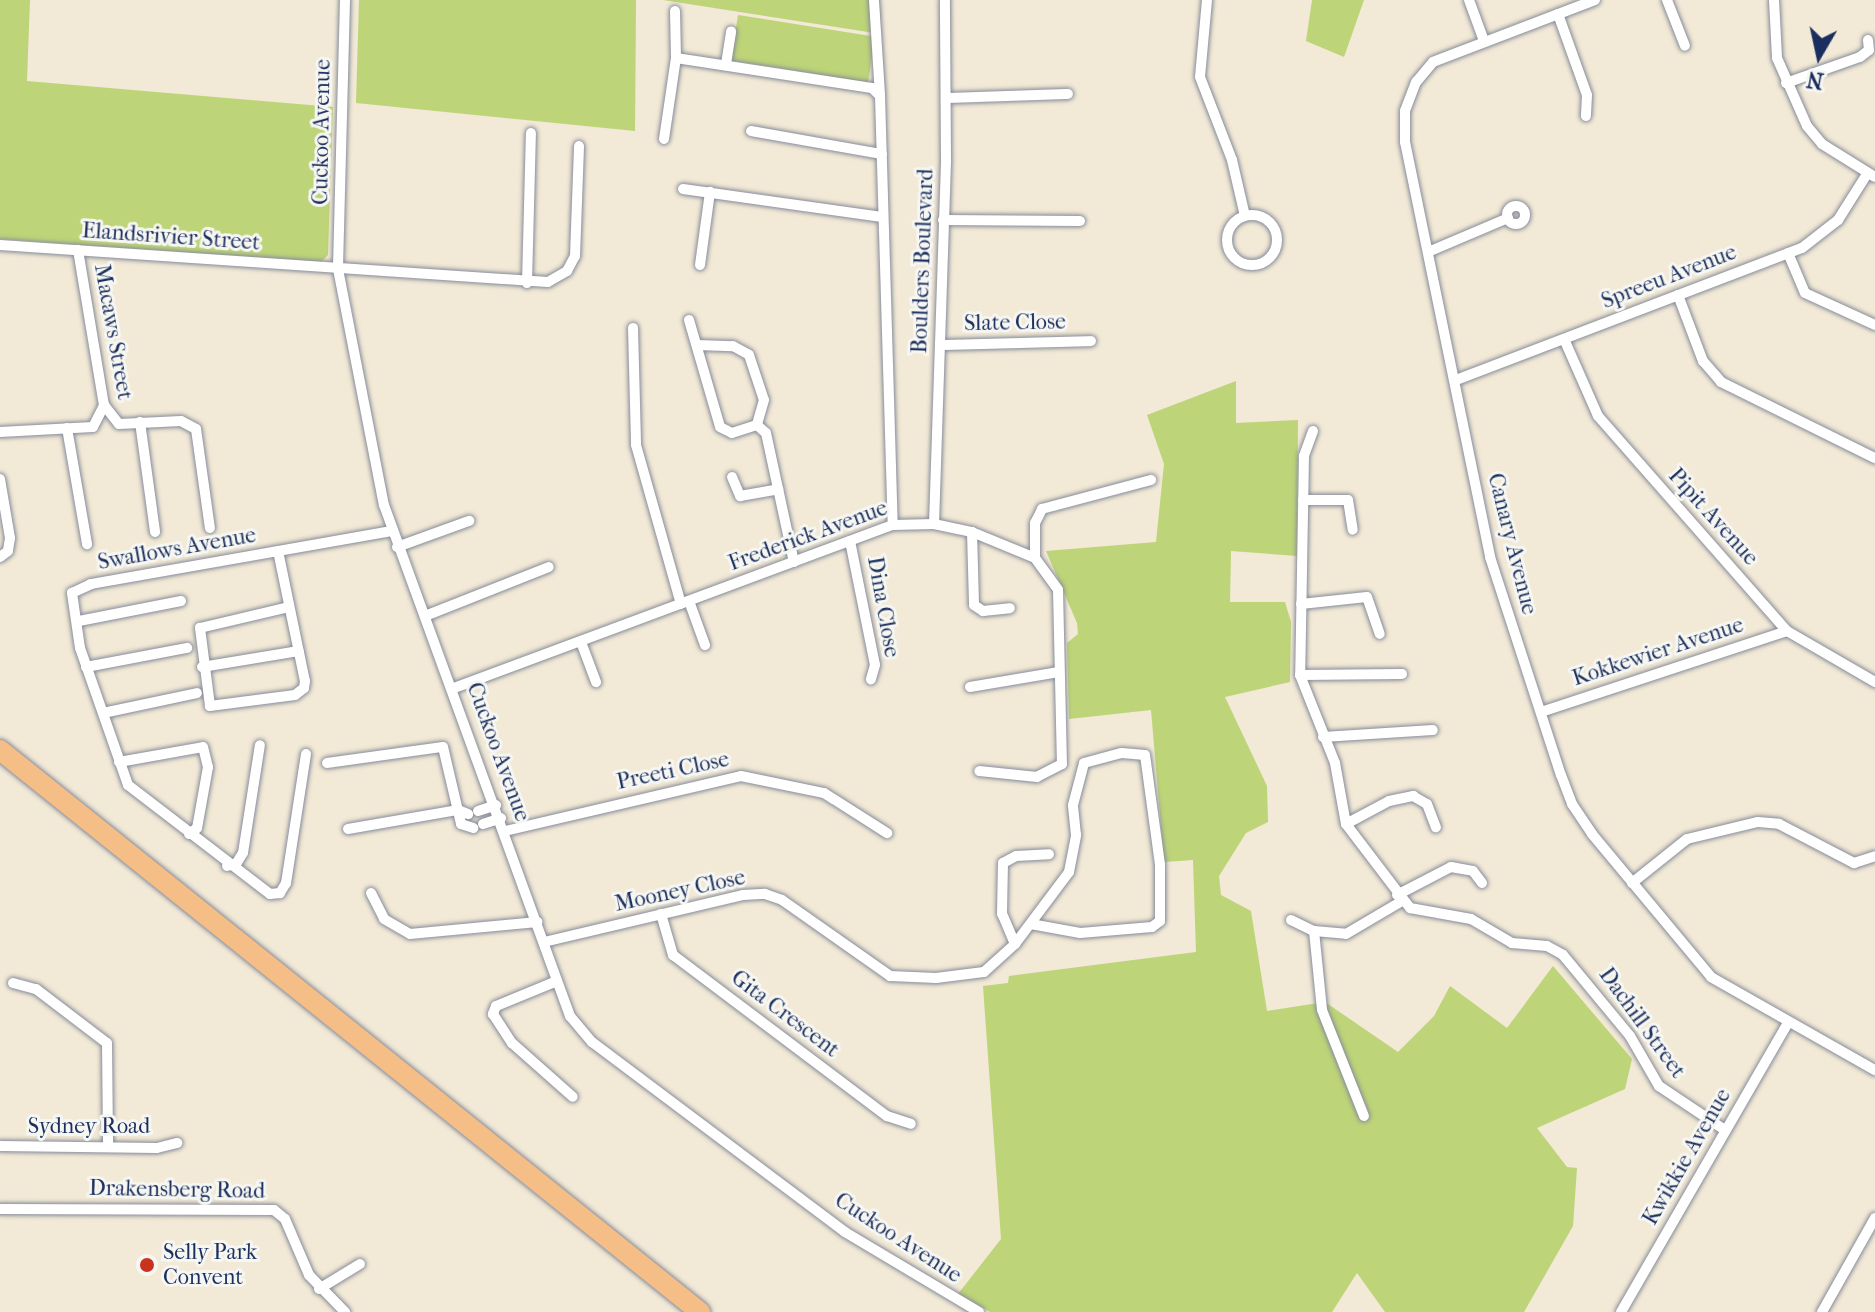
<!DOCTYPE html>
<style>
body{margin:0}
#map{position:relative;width:1875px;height:1312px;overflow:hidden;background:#f2e9d6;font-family:"IM FELL French Canon",serif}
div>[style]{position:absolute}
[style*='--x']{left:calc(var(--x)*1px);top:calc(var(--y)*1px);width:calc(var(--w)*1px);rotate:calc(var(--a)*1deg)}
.green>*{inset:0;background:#bdd478;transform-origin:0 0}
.roads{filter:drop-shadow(0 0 2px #868c9a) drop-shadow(0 0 2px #868c9a)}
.street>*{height:10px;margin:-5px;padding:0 5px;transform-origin:5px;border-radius:5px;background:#fff}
.street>.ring{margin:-5px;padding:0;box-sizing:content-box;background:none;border:10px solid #fff;border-radius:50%}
.highway>*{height:20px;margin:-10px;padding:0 10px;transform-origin:10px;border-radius:10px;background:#f6be87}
.dots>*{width:22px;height:22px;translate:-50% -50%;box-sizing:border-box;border:4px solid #f6f6f2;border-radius:50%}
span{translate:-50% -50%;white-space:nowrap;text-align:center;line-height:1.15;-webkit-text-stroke:6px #f6f6f2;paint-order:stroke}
.street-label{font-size:22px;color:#1b2f5e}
.poi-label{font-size:22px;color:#1b2f5e}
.left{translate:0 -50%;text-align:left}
.north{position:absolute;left:1779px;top:16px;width:80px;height:80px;-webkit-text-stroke:6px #f6f6f2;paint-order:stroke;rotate:189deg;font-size:22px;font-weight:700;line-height:32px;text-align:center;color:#1b2f5e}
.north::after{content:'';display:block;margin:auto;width:28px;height:36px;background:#1b2f5e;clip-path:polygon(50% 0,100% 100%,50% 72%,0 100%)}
</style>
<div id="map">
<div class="green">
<i style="clip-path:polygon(0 0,30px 0,27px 81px,333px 107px,328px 255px,321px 262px,0 239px)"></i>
<i style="clip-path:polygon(359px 0,636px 0,635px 131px,356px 103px)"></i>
<i style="clip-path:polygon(663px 0,880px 0,881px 34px)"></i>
<i style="clip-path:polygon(1312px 0,1364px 0,1344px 57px,1306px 41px)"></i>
<i style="left:738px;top:15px;width:139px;height:46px;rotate:9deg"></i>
<i style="clip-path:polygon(1236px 381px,1236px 423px,1298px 420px,1297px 556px,1231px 551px,1230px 602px,1285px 602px,1291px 622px,1290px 682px,1225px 697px,1267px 786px,1268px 822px,1246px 833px,1219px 876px,1221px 895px,1251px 911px,1267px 1011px,1325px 1002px,1398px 1052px,1434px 1016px,1450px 986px,1507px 1028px,1553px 966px,1632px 1059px,1625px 1089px,1537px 1128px,1567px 1167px,1577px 1168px,1573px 1226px,1524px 1312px,1385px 1312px,1357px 1273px,1332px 1312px,990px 1312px,958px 1294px,1001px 1239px,983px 986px,1008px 983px,1009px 976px,1196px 952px,1193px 860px,1164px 862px,1151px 710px,1069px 719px,1067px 643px,1078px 634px,1077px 623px,1046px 551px,1156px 542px,1164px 464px,1147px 415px)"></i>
</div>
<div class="roads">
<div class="street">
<i style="--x:345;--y:0;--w:269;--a:91.5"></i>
<i style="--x:338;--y:269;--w:240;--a:79"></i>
<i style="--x:384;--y:505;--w:544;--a:70"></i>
<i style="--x:570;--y:1016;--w:34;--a:50"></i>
<i style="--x:592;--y:1042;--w:316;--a:36.9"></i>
<i style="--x:845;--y:1232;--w:156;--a:30.8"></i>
<i style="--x:874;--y:0;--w:96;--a:86.4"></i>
<i style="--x:1207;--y:0;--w:77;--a:95.2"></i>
<i style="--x:1200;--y:77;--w:89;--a:68.9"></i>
<i style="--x:1232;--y:160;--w:57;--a:76.9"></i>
<i style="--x:1469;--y:0;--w:44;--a:69.9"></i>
<i style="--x:1595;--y:0;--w:173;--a:159.1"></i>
<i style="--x:1433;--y:62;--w:26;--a:130"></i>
<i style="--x:1416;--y:82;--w:31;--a:111"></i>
<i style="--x:1405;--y:111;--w:31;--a:90"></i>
<i style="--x:1405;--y:142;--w:424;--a:78.4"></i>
<i style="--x:1490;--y:557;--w:229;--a:72"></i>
<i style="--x:1561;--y:775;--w:31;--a:69"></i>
<i style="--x:1572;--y:804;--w:36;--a:56"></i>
<i style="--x:1592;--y:834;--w:186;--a:50.2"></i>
<i style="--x:1711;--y:977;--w:189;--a:29.6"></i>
<i style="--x:1667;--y:0;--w:49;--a:68.6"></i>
<i style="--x:1774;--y:0;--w:58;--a:87"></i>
<i style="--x:1777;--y:58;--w:74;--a:66.2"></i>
<i style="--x:1807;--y:126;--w:23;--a:50"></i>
<i style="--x:1822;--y:144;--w:62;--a:31.9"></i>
<i style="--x:675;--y:11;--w:47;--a:88.8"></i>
<i style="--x:1558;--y:14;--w:86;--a:70.3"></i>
<i style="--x:1587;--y:95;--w:21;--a:93"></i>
<i style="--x:726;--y:64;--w:33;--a:-81"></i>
<i style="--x:1786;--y:83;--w:78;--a:-19.4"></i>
<i style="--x:1860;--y:57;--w:11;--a:-38"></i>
<i style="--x:1869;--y:50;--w:10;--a:-96"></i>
<i style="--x:946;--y:98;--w:122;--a:-1.9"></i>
<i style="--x:751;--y:131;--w:133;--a:10"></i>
<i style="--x:664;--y:139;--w:82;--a:-81.6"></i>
<i style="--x:676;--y:58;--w:198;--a:8.7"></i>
<i style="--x:872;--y:88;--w:11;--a:45"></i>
<i style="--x:880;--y:96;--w:429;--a:88.3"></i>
<i style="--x:683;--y:189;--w:201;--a:8"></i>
<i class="ring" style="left:1507px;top:206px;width:8px;height:8px"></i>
<i class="ring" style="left:1227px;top:215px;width:40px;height:40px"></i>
<i style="--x:943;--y:220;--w:137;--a:0.4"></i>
<i style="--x:0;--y:245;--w:549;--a:3.86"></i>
<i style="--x:548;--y:282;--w:22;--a:-30"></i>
<i style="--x:567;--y:271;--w:17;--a:-62"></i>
<i style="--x:575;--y:256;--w:110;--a:-87.9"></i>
<i style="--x:78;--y:250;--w:157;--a:80.5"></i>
<i style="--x:104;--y:405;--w:24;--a:52"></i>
<i style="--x:119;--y:424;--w:62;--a:-2.8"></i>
<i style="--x:181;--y:421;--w:17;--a:28"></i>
<i style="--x:196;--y:429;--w:100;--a:82"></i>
<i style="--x:1428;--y:252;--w:87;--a:-23"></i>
<i style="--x:1788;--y:253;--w:43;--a:67"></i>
<i style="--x:1805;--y:293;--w:77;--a:24.6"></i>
<i style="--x:700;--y:265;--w:74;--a:-82.2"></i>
<i style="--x:527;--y:283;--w:150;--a:-88.5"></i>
<i style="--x:1678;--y:295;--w:71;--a:69.3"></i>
<i style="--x:1703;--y:361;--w:28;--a:49"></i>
<i style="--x:1721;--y:382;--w:172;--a:26.3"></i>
<i style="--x:689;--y:320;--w:111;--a:73.8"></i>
<i style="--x:720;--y:427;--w:13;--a:27"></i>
<i style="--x:732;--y:433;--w:26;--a:-18"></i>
<i style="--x:757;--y:425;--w:12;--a:42"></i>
<i style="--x:766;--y:433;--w:132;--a:77.8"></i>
<i style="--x:633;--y:328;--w:117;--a:88.5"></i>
<i style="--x:636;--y:445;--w:165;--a:74.2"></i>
<i style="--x:1564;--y:339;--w:84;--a:66.2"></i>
<i style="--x:1598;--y:416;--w:286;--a:48.7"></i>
<i style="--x:1787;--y:631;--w:102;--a:30.1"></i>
<i style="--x:697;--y:345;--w:36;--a:2"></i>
<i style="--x:733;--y:346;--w:18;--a:29"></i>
<i style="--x:749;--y:355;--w:47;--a:71.6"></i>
<i style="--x:764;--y:400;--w:26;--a:106"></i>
<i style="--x:940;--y:345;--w:151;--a:-1.5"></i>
<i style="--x:1456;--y:380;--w:370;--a:-20.9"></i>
<i style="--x:1802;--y:248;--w:46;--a:-37.9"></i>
<i style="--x:1838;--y:220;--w:54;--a:-57.8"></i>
<i style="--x:140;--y:422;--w:111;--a:82.2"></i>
<i style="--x:67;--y:428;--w:118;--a:80.2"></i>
<i style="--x:1313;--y:431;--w:27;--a:110"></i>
<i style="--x:1304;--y:456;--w:219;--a:91"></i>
<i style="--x:1300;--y:675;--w:95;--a:68.3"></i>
<i style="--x:1335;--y:763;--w:62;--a:79.8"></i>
<i style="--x:1346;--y:824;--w:106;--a:52.7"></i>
<i style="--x:1410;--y:908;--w:62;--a:10.2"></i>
<i style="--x:1471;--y:919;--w:48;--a:30.3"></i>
<i style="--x:1512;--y:943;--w:35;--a:5"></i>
<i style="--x:1547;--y:946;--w:18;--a:29"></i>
<i style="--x:1563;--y:955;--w:105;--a:50.4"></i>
<i style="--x:1630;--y:1036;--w:58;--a:59.9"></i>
<i style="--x:1659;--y:1086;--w:79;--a:33.7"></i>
<i style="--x:0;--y:432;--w:93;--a:-3.1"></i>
<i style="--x:93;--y:427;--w:25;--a:-63"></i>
<i style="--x:732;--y:477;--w:21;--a:67"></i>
<i style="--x:740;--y:496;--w:39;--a:-10"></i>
<i style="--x:0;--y:479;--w:60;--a:80.4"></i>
<i style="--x:10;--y:538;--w:13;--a:99"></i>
<i style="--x:8;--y:551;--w:10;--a:143"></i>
<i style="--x:1303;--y:500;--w:45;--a:0"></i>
<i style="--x:1348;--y:500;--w:30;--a:81"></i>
<i style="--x:934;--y:524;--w:364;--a:-88.1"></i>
<i style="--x:946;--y:160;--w:160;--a:-90.4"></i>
<i style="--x:972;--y:532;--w:73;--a:88.4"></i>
<i style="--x:974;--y:605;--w:11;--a:34"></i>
<i style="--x:983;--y:611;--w:27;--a:-6"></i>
<i style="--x:850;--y:541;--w:126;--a:78.6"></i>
<i style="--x:875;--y:665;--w:15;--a:106"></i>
<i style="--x:397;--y:547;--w:77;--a:-19.9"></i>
<i style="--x:278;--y:551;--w:133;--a:78.3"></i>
<i style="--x:305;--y:681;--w:7;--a:98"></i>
<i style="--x:304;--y:688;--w:11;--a:142"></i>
<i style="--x:295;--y:695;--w:86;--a:172.6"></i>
<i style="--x:210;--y:706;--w:79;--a:-97.3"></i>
<i style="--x:200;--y:628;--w:91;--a:-13.3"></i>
<i style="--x:1035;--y:558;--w:35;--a:-90"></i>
<i style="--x:1035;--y:523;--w:16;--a:-63"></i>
<i style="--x:1042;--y:509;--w:113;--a:-14.9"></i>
<i style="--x:689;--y:601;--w:47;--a:70"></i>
<i style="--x:1301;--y:604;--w:66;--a:-6.1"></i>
<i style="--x:1367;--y:597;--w:39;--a:71"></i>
<i style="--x:425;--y:616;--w:133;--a:-21.6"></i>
<i style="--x:79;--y:621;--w:104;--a:-11.1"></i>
<i style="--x:581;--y:642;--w:43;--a:69.4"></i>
<i style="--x:86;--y:667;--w:103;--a:-10.7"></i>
<i style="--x:202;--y:667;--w:98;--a:-9.4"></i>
<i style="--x:1300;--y:675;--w:102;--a:-0.6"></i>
<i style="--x:970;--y:687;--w:90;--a:-9.6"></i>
<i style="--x:454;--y:688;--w:468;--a:-20.4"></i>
<i style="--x:893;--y:525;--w:41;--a:-1.4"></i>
<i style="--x:934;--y:524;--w:39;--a:12"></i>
<i style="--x:972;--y:532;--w:68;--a:22.4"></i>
<i style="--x:1035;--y:558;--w:39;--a:54"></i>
<i style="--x:1058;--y:590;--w:174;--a:88.7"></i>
<i style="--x:1062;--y:764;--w:28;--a:153"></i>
<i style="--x:1037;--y:777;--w:58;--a:-174.1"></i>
<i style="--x:1541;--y:712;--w:259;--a:-18.2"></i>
<i style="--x:103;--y:713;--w:96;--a:-12"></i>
<i style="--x:1323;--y:737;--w:110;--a:-3.6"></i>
<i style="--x:306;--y:754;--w:131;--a:98.8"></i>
<i style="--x:286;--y:883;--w:12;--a:121"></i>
<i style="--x:280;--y:893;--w:10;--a:174"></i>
<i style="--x:270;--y:894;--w:179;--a:-142.5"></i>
<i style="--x:128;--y:785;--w:145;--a:-109.3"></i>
<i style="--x:80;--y:648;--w:56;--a:-98.3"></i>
<i style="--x:72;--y:593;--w:21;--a:-25"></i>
<i style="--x:91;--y:584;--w:306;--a:-10"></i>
<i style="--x:119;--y:762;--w:85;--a:-10.1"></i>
<i style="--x:203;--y:747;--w:21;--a:76"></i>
<i style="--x:208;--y:767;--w:62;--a:100.2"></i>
<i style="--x:197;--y:828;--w:10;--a:143"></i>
<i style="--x:327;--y:763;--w:117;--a:-7.9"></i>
<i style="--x:443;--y:747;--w:79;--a:76.8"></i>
<i style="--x:461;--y:824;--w:13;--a:18"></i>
<i style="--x:478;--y:811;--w:19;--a:-18"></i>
<i style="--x:483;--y:824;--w:19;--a:-18"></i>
<i style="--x:1346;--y:824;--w:49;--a:-28.1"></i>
<i style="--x:1389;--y:801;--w:25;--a:-12"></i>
<i style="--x:1413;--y:796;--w:16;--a:30"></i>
<i style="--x:1427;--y:804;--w:25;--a:69"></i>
<i style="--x:348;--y:829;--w:112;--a:-9.8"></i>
<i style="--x:458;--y:810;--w:11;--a:22"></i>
<i style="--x:505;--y:831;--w:242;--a:-13.1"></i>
<i style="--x:741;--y:776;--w:85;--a:11.6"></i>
<i style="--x:824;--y:793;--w:75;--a:32.4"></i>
<i style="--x:227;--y:866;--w:9;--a:-13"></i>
<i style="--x:236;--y:864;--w:13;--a:-58"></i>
<i style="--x:243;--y:853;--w:109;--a:-81.1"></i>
<i style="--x:1632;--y:883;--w:70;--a:-38.7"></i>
<i style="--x:1687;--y:839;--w:73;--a:-13.5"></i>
<i style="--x:1758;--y:822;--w:21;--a:5"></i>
<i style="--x:1779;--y:824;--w:85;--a:27.5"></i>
<i style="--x:1854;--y:863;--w:22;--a:-18"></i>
<i style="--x:371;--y:893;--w:29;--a:63"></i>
<i style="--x:384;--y:919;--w:30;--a:30"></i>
<i style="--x:410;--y:934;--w:128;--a:-5.4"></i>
<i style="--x:1397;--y:895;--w:61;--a:-27.4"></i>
<i style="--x:1451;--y:867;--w:22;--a:10"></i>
<i style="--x:1473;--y:871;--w:15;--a:53"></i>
<i style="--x:661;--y:914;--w:43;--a:73.7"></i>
<i style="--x:673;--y:955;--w:268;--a:37"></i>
<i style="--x:887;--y:1116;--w:25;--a:18"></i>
<i style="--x:1291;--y:920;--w:25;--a:26"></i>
<i style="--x:1314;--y:931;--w:32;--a:5"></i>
<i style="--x:1346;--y:934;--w:65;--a:-30.5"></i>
<i style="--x:1314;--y:931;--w:79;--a:84.2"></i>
<i style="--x:1322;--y:1010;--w:114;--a:68.4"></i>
<i style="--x:544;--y:942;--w:204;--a:-13.3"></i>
<i style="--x:743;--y:895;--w:22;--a:-3"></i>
<i style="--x:765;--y:894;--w:18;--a:19"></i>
<i style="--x:782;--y:900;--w:132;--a:35.1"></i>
<i style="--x:890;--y:976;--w:46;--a:2.5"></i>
<i style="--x:936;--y:978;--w:48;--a:-7.1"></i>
<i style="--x:984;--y:972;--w:42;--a:-42.1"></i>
<i style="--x:1015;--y:944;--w:90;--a:-53.1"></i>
<i style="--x:1069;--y:872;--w:38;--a:-79"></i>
<i style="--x:1076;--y:835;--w:30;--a:-96"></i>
<i style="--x:1073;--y:805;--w:43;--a:-75.3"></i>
<i style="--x:1084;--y:763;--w:39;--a:-15"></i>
<i style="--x:1122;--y:753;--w:23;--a:5"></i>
<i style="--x:1145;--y:755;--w:111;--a:82.2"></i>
<i style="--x:1160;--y:865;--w:56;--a:90"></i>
<i style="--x:1160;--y:921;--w:10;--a:143"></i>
<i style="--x:1152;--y:927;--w:72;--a:175.2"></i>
<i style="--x:1080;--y:933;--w:50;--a:-169.6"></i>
<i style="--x:1015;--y:944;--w:33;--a:-113"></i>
<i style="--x:1002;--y:914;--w:51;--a:-88.9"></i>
<i style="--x:1003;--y:863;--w:15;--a:-28"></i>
<i style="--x:1016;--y:856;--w:33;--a:-3"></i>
<i style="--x:557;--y:981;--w:66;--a:157.7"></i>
<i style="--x:496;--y:1006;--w:9;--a:111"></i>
<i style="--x:493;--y:1014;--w:35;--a:57"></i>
<i style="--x:512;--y:1043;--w:81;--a:41.5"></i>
<i style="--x:13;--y:983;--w:24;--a:15"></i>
<i style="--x:36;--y:989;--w:89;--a:37.3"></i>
<i style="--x:107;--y:1043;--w:104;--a:89.4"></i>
<i style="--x:0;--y:1146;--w:157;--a:0.7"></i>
<i style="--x:157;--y:1148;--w:21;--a:-14"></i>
<i style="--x:0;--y:1209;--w:274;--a:0.2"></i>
<i style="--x:274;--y:1210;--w:14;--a:39"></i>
<i style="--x:285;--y:1219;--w:61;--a:66.8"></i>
<i style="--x:309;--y:1275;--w:52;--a:45.8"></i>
<i style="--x:319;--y:1289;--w:48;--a:-31.4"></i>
<i style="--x:1621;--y:1312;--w:334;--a:-60"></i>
<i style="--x:1822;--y:1312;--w:108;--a:-60.6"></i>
</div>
<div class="highway">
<i style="--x:0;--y:750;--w:898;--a:38.76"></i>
</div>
</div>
<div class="dots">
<i style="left:147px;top:1265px;background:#c8321e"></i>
</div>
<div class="street-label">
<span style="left:322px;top:132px;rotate:-89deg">Cuckoo Avenue</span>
<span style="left:171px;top:237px;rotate:4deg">Elandsrivier Street</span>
<span style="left:923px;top:261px;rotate:-88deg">Boulders Boulevard</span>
<span style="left:1669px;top:277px;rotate:-21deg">Spreeu Avenue</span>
<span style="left:1015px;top:323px;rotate:-1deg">Slate Close</span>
<span style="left:113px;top:332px;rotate:80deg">Macaws Street</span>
<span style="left:1713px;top:517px;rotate:48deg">Pipit Avenue</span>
<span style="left:808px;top:536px;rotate:-20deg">Frederick Avenue</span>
<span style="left:1512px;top:544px;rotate:76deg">Canary Avenue</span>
<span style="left:177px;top:549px;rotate:-10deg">Swallows Avenue</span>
<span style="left:883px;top:607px;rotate:80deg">Dina Close</span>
<span style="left:1658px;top:652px;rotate:-18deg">Kokkewier Avenue</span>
<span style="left:498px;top:752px;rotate:70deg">Cuckoo Avenue</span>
<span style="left:673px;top:771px;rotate:-12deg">Preeti Close</span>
<span style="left:680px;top:891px;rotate:-12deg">Mooney Close</span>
<span style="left:785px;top:1014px;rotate:37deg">Gita Crescent</span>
<span style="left:1642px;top:1023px;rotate:54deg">Dachill Street</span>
<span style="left:89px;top:1127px">Sydney Road</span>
<span style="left:1687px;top:1157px;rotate:-60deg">Kwikkie Avenue</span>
<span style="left:177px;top:1190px;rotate:1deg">Drakensberg Road</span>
<span style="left:898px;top:1238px;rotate:33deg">Cuckoo Avenue</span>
</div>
<div class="poi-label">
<span class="left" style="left:163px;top:1265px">Selly Park<br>Convent</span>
</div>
<div class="north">N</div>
</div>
